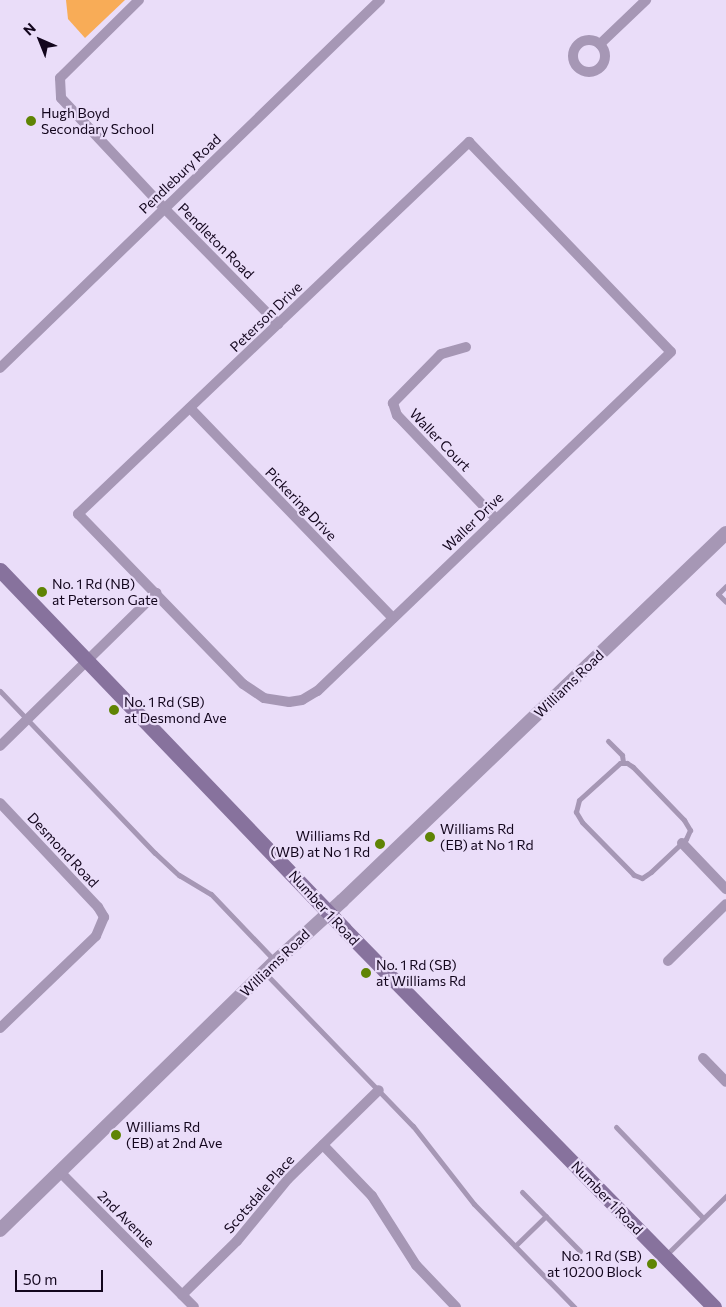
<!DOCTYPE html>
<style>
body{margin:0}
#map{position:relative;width:726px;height:1307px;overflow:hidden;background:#eaddf9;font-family:Commissioner,sans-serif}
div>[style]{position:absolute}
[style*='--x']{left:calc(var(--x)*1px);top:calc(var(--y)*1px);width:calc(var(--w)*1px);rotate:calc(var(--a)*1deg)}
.green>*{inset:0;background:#f8ac57}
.service>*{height:5px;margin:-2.5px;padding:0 2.5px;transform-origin:2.5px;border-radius:2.5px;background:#a697b5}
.minor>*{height:10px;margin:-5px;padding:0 5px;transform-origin:5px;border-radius:5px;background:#a697b5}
.minor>.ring{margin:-5px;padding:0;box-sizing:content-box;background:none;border:10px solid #a697b5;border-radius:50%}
.tertiary>*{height:14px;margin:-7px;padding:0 7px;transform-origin:7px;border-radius:7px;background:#a697b5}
.secondary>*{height:15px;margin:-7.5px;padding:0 7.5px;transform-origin:7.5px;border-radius:7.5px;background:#87729d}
.dots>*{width:14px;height:14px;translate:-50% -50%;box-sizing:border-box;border:2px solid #eaddf9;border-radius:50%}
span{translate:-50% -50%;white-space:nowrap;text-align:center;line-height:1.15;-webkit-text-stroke:4.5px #eaddf9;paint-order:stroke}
.poi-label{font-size:14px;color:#13061d}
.left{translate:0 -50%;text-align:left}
.right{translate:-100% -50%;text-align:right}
.street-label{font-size:14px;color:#13061d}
.north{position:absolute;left:15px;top:15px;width:50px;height:50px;-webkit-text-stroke:4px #eaddf9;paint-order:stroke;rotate:316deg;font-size:14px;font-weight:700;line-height:20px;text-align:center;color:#13061d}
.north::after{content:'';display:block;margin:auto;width:18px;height:22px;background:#13061d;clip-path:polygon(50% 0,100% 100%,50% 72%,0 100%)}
.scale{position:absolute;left:15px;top:1270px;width:88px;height:22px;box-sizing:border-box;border:2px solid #13061d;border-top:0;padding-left:6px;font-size:15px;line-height:18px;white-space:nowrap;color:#13061d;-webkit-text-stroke:4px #eaddf9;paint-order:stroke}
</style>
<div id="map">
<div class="green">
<i style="clip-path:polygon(66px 0,125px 0,85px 38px,68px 19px)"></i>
</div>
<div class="service">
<i style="--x:726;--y:586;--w:11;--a:135"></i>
<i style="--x:718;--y:594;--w:11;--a:45"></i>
<i style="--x:0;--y:691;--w:224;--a:46.3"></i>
<i style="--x:155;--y:853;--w:33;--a:43"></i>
<i style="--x:179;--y:875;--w:37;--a:31"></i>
<i style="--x:211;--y:894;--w:93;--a:46.3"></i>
<i style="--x:608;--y:741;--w:20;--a:45"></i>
<i style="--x:622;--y:755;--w:7;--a:82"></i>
<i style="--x:620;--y:763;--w:7;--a:0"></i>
<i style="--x:627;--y:763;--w:7;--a:34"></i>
<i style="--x:633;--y:767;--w:74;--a:46.1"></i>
<i style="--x:684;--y:820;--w:12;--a:59"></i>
<i style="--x:690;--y:830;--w:10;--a:114"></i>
<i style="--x:686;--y:839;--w:48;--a:136.7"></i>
<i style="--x:651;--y:872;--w:11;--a:146"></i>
<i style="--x:642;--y:878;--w:9;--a:-159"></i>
<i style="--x:634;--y:875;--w:74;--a:-134.5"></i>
<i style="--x:582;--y:822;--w:12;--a:-121"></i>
<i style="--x:576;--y:812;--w:12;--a:-76"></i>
<i style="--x:579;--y:800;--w:55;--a:-42.1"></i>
<i style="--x:265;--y:973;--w:213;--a:46"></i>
<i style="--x:413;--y:1126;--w:99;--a:52"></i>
<i style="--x:474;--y:1204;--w:144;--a:45.8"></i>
<i style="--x:616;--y:1127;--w:126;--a:46.3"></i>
<i style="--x:522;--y:1192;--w:83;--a:45.5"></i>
<i style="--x:515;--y:1246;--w:43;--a:-44.1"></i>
<i style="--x:665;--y:1256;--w:86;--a:-44.5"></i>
</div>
<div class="minor">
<i style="--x:139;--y:0;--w:111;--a:135.4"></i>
<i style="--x:60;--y:78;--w:20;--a:87"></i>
<i style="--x:61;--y:98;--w:151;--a:46.9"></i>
<i style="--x:164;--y:208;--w:163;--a:45.5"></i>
<i class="ring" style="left:573px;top:40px;width:22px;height:22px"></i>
<i style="--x:600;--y:44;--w:64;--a:-43.7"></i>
<i style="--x:469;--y:142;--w:291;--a:46.1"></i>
<i style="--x:671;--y:352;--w:490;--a:136.2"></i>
<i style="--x:317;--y:691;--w:17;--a:149"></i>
<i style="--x:302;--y:700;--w:13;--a:171"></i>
<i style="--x:289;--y:702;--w:25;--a:-171"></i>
<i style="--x:264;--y:698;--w:25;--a:-146"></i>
<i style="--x:243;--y:684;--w:237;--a:-134.1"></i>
<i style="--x:78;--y:514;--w:540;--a:-43.57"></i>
<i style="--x:466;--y:347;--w:26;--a:164"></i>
<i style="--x:441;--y:354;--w:69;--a:134.4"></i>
<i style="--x:393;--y:403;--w:13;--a:72"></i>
<i style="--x:397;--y:415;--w:144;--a:46.4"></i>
<i style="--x:0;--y:368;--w:529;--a:-44.08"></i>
<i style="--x:190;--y:408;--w:292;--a:46"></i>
<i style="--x:0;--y:746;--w:219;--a:-44.4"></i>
<i style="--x:0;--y:803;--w:143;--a:46.7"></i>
<i style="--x:98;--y:907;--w:12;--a:59"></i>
<i style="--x:104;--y:917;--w:21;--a:113"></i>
<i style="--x:96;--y:936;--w:133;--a:136.2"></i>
<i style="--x:682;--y:843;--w:64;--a:46.3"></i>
<i style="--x:668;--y:961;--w:81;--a:-44.5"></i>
<i style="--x:703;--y:1058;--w:33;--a:46"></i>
<i style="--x:323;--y:1145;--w:71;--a:46.1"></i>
<i style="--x:372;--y:1196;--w:82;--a:57.5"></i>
<i style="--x:416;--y:1265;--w:58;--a:46.4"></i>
<i style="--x:60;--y:1172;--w:190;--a:45.2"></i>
<i style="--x:182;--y:1295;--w:77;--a:-44.5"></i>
<i style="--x:237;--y:1241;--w:80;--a:-50.6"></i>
<i style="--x:288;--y:1179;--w:127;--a:-44.4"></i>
</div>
<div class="tertiary">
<i style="--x:0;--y:1230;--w:384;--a:-44.3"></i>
<i style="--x:275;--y:962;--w:91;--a:-42.3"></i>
<i style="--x:342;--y:901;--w:532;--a:-43.78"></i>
</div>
<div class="secondary">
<i style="--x:0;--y:570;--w:497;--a:46.2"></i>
<i style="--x:344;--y:929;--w:529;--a:45.61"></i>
</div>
<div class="dots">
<i style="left:31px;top:121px;background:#5f8404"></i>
<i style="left:42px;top:592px;background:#5f8404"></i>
<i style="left:114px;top:710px;background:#5f8404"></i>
<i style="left:430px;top:837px;background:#5f8404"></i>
<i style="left:380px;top:844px;background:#5f8404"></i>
<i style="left:366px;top:973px;background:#5f8404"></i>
<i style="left:116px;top:1135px;background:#5f8404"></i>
<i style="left:652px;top:1264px;background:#5f8404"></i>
</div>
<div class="poi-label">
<span class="left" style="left:41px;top:121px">Hugh Boyd<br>Secondary School</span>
<span class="left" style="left:52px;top:592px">No. 1 Rd (NB)<br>at Peterson Gate</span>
<span class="left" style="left:124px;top:710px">No. 1 Rd (SB)<br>at Desmond Ave</span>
<span class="left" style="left:440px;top:837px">Williams Rd<br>(EB) at No 1 Rd</span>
<span class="right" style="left:370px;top:844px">Williams Rd<br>(WB) at No 1 Rd</span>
<span class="left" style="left:376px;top:973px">No. 1 Rd (SB)<br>at Williams Rd</span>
<span class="left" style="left:126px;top:1135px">Williams Rd<br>(EB) at 2nd Ave</span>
<span class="right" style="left:642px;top:1264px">No. 1 Rd (SB)<br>at 10200 Block</span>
</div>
<div class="street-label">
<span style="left:180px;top:174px;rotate:-44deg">Pendlebury Road</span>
<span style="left:216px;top:241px;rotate:45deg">Pendleton Road</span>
<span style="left:266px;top:317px;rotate:-44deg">Peterson Drive</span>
<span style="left:440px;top:440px;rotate:46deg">Waller Court</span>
<span style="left:301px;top:504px;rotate:46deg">Pickering Drive</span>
<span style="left:473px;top:522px;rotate:-44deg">Waller Drive</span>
<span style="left:569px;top:684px;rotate:-44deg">Williams Road</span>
<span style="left:63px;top:850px;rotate:47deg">Desmond Road</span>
<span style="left:324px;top:908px;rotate:47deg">Number 1 Road</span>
<span style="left:275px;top:963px;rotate:-44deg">Williams Road</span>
<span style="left:259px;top:1194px;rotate:-49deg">Scotsdale Place</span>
<span style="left:607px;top:1198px;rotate:46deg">Number 1 Road</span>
<span style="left:126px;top:1219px;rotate:45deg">2nd Avenue</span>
</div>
<div class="north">N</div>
<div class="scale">50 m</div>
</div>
